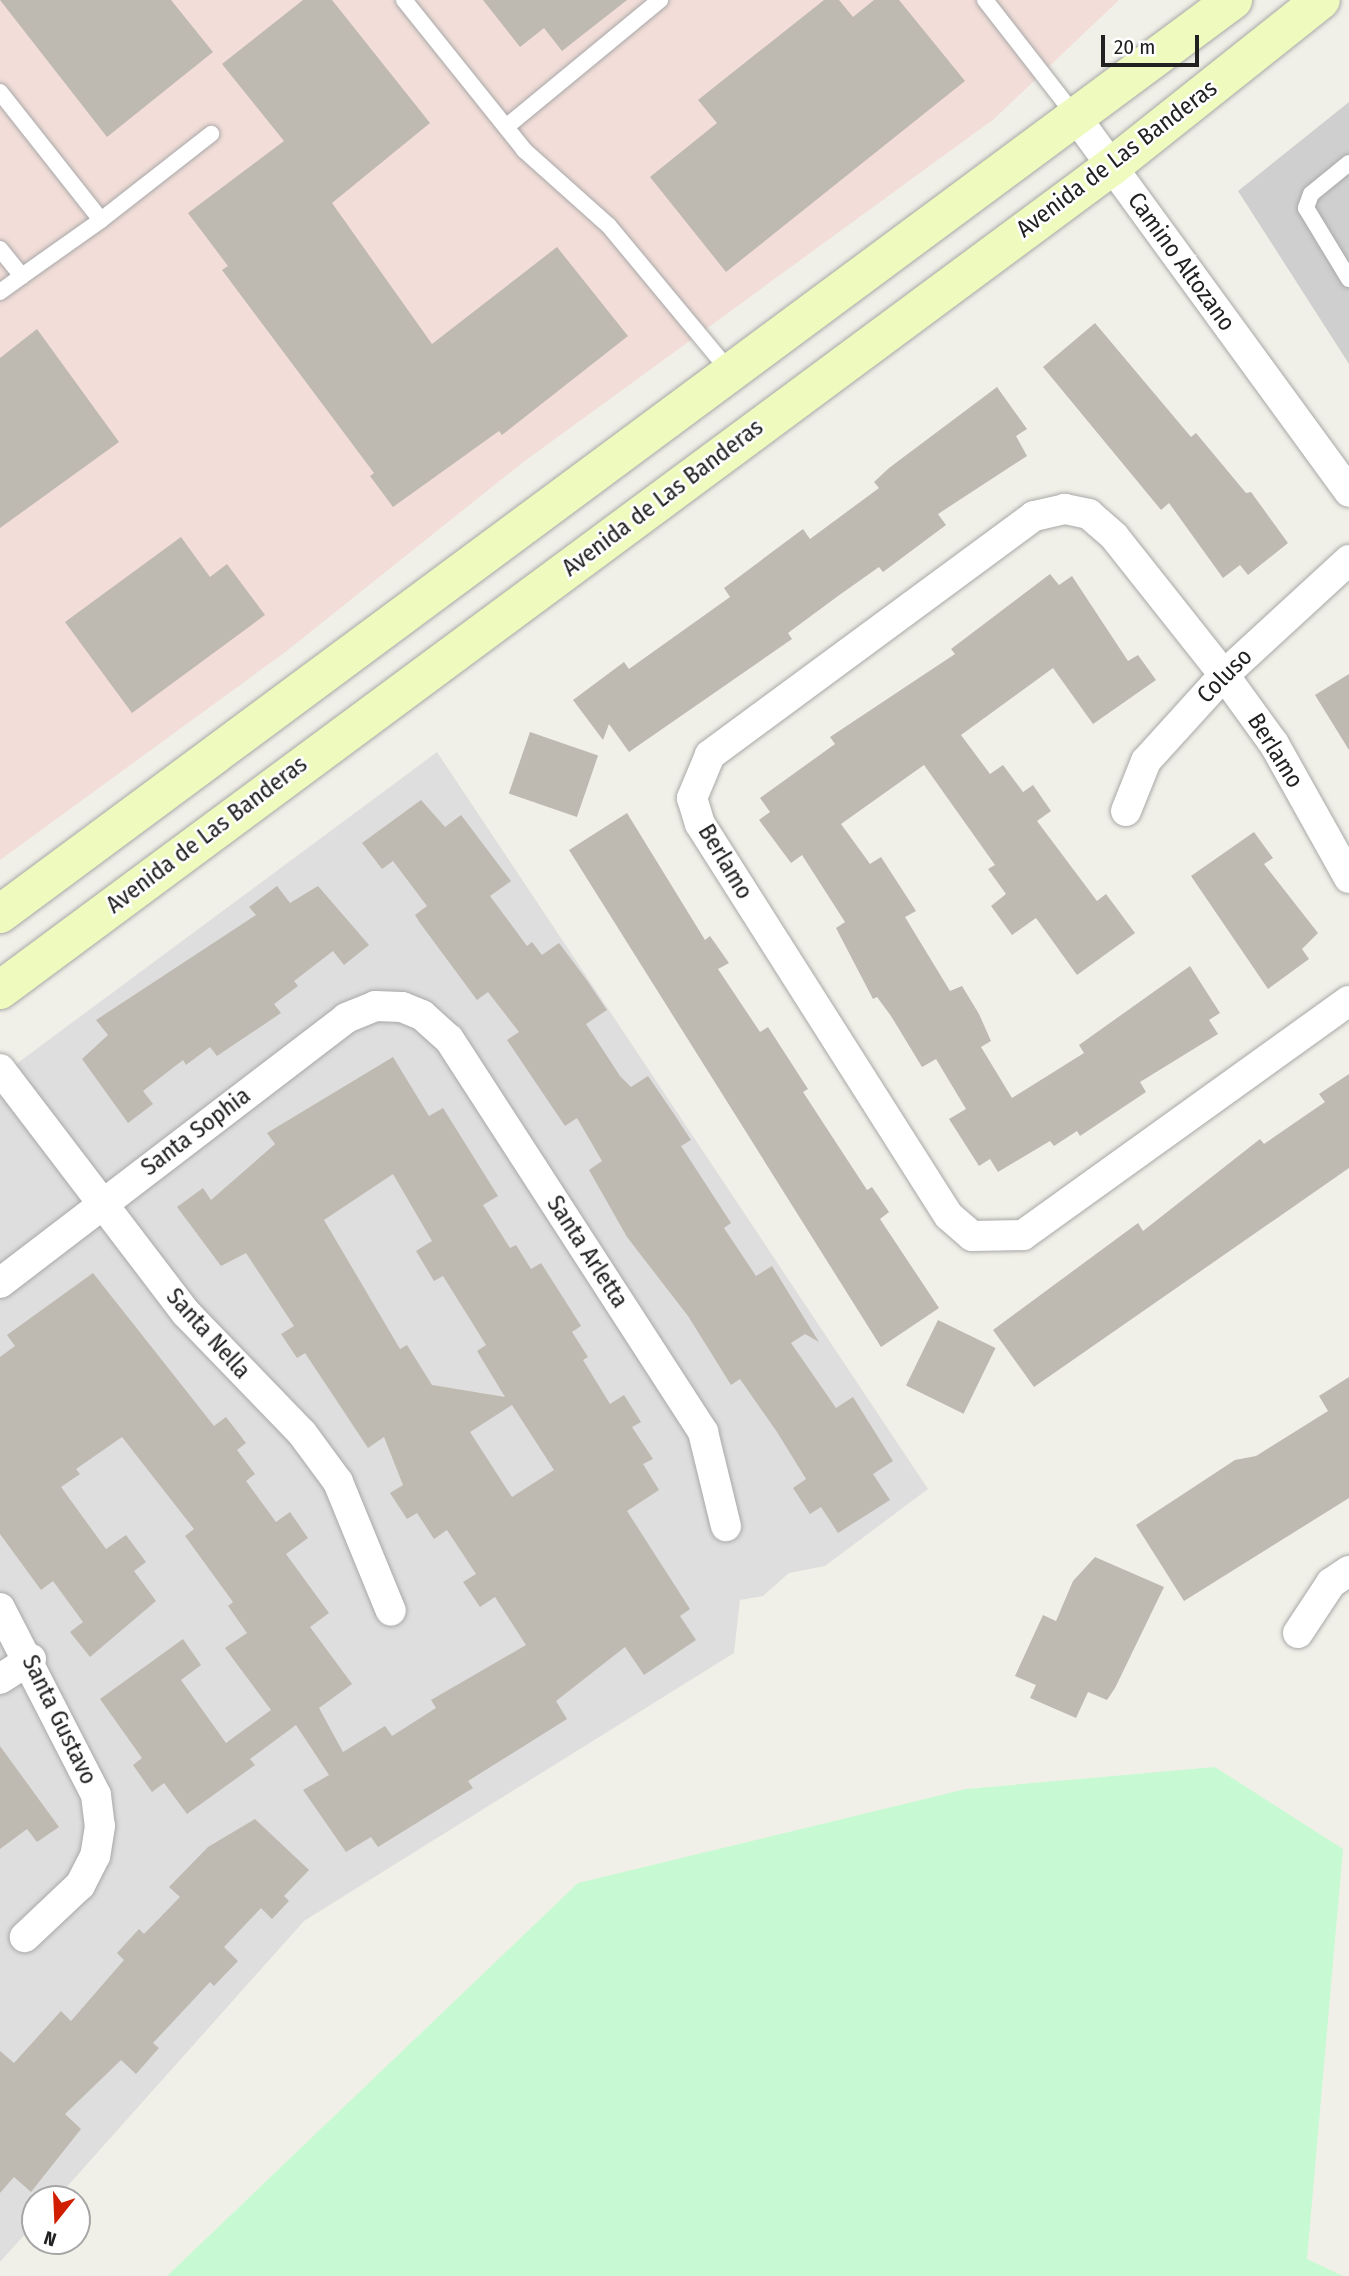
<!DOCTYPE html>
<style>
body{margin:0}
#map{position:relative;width:1349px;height:2276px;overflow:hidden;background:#f1f0e8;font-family:"Fira Sans Condensed",sans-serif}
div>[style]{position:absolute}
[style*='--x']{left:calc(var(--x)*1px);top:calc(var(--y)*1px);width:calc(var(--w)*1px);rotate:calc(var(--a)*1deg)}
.residential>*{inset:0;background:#dfdede}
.commercial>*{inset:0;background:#f2ddd8}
.religious>*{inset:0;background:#cfcfcf}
.park>*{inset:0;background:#c7fad2}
.building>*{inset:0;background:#beb9b1;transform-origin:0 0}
.roads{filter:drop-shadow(0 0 2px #a8a8a8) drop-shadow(0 0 2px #a8a8a8)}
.service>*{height:16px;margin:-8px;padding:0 8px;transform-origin:8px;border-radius:8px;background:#fff}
.minor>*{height:30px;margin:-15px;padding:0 15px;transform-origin:15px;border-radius:15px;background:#fff}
.secondary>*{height:38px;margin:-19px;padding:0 19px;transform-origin:19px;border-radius:19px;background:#eefabe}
span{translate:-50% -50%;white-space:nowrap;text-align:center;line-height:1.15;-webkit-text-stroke:5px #fff;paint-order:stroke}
.street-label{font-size:24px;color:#212121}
.north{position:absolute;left:21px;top:2185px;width:70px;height:70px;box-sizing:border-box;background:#fff;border:2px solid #a6a6a6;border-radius:50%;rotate:198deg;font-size:19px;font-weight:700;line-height:28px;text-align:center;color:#212121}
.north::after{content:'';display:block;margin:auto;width:24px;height:32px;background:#d21e00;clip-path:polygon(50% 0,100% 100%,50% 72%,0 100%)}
.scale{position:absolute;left:1101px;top:35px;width:98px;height:32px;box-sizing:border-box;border:4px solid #212121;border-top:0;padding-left:9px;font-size:21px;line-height:24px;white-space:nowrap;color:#212121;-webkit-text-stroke:5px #fff;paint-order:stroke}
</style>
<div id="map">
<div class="residential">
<i style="clip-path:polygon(437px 752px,928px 1489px,825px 1566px,789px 1573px,763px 1596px,740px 1600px,734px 1653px,304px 1921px,56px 2199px,35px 2199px,35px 2223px,0 2262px,0 1076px)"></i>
</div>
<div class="commercial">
<i style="clip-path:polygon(0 0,1119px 0,994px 119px,522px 463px,284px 653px,0 860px)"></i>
</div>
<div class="religious">
<i style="clip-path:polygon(1349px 102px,1349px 364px,1238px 191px)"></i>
</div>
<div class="park">
<i style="clip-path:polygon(1215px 1767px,1343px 1849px,1307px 2259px,1343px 2276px,167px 2276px,578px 1883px,966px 1789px)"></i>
</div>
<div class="building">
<i style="clip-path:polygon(0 0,171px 0,213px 52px,107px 137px)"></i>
<i style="clip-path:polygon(303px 0,332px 0,430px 123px,332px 203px,432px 344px,557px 247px,628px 336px,502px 435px,499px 431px,393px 507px,370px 476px,374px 473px,222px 270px,228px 266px,188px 213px,284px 141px,222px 64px)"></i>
<i style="clip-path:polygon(483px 0,627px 0,562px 51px,544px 28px,520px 47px)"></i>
<i style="clip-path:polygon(824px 0,839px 0,853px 17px,874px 0,899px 0,965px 81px,726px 272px,650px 177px,717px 123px,698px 100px)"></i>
<i style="clip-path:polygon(1095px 323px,1191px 437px,1196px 433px,1246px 493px,1251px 492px,1288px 543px,1248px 575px,1240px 565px,1223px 578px,1169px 503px,1161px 510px,1043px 367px)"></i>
<i style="clip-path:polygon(37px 329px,119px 442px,0 528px,0 358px)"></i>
<i style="clip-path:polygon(997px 387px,1027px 429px,1016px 436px,1027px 456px,938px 514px,946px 525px,883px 572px,879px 567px,838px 596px,788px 633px,792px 639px,629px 752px,609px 724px,603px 740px,573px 700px,624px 662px,629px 669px,730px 597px,724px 588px,803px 529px,810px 539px,879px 488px,874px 482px,889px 468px)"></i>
<i style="clip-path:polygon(181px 537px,210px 577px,227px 564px,265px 615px,132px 713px,65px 622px)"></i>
<i style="clip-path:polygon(1050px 574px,1059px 585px,1072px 576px,1128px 661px,1138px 655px,1156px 680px,1093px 724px,1053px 668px,961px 735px,990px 774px,1003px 765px,1023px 792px,1033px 785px,1051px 811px,1037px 821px,1097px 901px,1106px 894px,1135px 933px,1077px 975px,1036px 918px,1012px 935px,991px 906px,1006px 894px,988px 869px,995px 865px,924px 765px,841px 824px,870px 864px,881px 857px,916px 911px,905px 917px,950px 991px,962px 986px,979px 1014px,991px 1041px,981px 1047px,1012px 1098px,1084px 1053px,1079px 1045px,1190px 966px,1220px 1013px,1209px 1020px,1218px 1034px,1140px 1082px,1146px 1092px,1080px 1136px,1077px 1131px,1054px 1146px,1050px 1141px,998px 1172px,990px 1159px,979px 1166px,949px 1119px,966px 1109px,936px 1059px,922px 1067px,891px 1016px,877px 997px,873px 999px,836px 928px,845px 922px,802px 855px,791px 863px,759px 820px,770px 812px,760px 798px,835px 744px,830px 737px,955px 654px,951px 649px)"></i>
<i style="clip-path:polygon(1349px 674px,1349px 750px,1315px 695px)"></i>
<i style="left:530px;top:732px;width:72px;height:65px;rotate:19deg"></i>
<i style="clip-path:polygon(421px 800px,445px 827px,461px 815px,511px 881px,490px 896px,527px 946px,532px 942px,542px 955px,559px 943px,586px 979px,607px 1010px,586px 1024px,620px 1076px,631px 1087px,648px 1076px,674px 1114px,691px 1140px,681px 1146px,731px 1223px,724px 1228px,756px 1276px,772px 1266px,819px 1342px,805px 1334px,791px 1343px,836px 1408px,853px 1397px,893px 1461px,873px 1474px,890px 1500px,838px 1533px,821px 1507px,810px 1514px,793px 1488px,806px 1479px,777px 1432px,740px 1379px,731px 1385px,688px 1316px,627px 1237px,589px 1170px,602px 1161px,577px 1118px,565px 1126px,507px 1040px,519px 1032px,488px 992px,477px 1000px,420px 923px,415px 915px,427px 906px,393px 861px,382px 869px,362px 843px)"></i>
<i style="clip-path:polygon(627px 813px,705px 940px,710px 936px,729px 963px,718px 969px,760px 1032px,768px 1027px,808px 1089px,803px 1092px,867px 1190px,872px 1187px,889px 1212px,880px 1219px,939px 1308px,881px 1347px,569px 850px)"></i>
<i style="clip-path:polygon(1254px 832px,1273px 858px,1264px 864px,1318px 933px,1302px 949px,1309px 959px,1268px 989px,1191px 876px)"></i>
<i style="clip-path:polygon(277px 886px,290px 903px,318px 886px,369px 945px,344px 965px,333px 951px,294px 981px,298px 986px,274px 1004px,281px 1013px,217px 1056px,210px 1047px,186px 1065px,183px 1060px,143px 1091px,153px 1104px,128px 1123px,82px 1059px,108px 1035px,96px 1020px,256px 915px,249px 907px)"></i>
<i style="clip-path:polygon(evenodd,393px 1057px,429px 1116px,443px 1108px,498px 1196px,483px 1205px,510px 1248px,516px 1245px,531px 1269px,541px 1263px,564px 1299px,581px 1326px,572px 1332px,588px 1357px,583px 1360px,610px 1404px,624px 1395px,641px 1422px,632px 1427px,653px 1459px,643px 1464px,659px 1490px,627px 1511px,690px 1609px,680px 1616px,696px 1640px,644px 1675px,625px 1647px,556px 1701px,567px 1719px,468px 1781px,473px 1788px,378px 1847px,371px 1837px,346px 1852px,303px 1790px,329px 1775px,296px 1725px,250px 1759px,255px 1765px,187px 1814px,164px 1783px,152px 1792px,133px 1765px,142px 1758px,100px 1699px,183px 1639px,201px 1665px,181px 1680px,226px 1743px,271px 1710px,225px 1648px,247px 1633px,228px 1606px,233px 1602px,185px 1536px,194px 1529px,122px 1437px,76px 1469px,80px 1474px,61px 1487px,106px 1549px,126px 1535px,146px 1562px,134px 1571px,156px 1601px,90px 1657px,70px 1632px,83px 1622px,53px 1581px,41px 1590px,0 1534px,0 1357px,15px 1346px,7px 1335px,93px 1273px,214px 1426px,226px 1417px,246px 1443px,237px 1450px,255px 1474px,246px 1481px,276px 1522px,290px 1512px,308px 1538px,286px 1554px,329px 1613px,310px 1627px,352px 1684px,319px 1708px,343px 1752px,385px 1726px,392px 1736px,436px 1708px,431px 1700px,526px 1645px,495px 1597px,480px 1607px,463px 1582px,476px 1574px,447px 1530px,434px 1539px,417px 1513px,407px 1519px,390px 1493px,403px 1485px,384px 1437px,368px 1448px,305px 1353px,297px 1358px,281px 1334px,294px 1326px,246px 1253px,221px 1266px,177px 1207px,203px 1188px,211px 1200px,275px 1144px,267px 1133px,393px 1057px,393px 1174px,432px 1241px,416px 1251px,434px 1281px,443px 1276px,486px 1345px,477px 1351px,505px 1397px,432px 1385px,407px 1345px,400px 1349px,324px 1220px,393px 1174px,393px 1057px,512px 1405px,554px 1470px,512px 1497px,470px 1432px,512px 1405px)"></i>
<i style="clip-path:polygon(1349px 1074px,1349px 1168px,1034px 1387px,993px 1330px,1138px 1223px,1143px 1231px,1260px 1139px,1264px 1144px,1325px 1102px,1319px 1094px)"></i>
<i style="left:938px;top:1320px;width:64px;height:73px;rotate:26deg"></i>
<i style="clip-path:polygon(1349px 1377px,1349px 1498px,1184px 1601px,1136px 1525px,1235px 1460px,1256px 1456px,1328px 1411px,1319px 1396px)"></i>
<i style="clip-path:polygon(1095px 1557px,1164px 1587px,1115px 1688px,1107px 1700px,1088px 1692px,1076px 1718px,1030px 1698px,1036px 1685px,1015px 1676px,1043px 1615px,1056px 1621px,1073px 1581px)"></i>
<i style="clip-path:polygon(0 1746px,59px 1827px,37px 1842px,27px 1829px,0 1849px)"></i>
<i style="clip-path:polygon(255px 1819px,309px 1870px,284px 1896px,289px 1901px,272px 1919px,261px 1908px,224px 1947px,238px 1961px,214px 1986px,210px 1982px,153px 2043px,159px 2048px,136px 2074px,121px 2060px,65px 2114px,81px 2129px,31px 2192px,14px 2177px,0 2193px,0 2051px,14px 2063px,61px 2011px,71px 2021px,124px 1960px,117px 1953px,139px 1929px,144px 1934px,180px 1897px,169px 1887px,208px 1847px)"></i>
</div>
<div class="roads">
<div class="service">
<i style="--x:404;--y:0;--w:192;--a:51.3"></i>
<i style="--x:524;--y:150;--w:114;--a:41.8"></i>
<i style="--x:609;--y:226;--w:191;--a:50.3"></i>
<i style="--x:985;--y:0;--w:148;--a:52.1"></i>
<i style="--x:0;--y:92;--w:163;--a:51.7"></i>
<i style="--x:101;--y:220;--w:140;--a:-38"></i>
<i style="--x:506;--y:127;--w:200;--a:-39.5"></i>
<i style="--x:1349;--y:163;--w:49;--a:140.8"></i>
<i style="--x:1311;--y:194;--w:15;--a:110"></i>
<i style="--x:1306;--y:208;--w:83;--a:58.8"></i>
<i style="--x:0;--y:249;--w:35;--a:51"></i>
<i style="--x:22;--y:276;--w:27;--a:144"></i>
<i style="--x:22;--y:276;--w:97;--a:-35.3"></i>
</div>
<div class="minor">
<i style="--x:1078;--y:120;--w:460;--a:53.9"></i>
<i style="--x:1126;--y:811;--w:54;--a:-68.2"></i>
<i style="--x:1146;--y:761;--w:116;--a:-47.8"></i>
<i style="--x:1224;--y:675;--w:170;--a:-42.6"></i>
<i style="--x:1349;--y:878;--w:154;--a:-119.2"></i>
<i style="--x:1274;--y:744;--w:85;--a:-125.9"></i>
<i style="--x:1224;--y:675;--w:177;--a:-128.4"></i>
<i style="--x:1114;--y:536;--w:33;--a:-139"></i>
<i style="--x:1089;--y:514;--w:25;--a:-168"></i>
<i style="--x:1065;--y:509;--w:32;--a:167"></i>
<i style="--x:1034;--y:516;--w:403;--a:143.6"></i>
<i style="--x:710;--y:755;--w:47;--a:112.7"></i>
<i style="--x:692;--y:798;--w:27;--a:73"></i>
<i style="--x:700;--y:824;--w:464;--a:57.6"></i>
<i style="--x:949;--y:1216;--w:30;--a:41"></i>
<i style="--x:972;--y:1236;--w:51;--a:-1.1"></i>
<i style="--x:1023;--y:1235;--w:401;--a:-35.7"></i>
<i style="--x:0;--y:1069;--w:307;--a:52.7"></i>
<i style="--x:186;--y:1313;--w:167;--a:46"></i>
<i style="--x:302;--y:1433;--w:61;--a:53.7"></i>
<i style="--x:338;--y:1482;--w:139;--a:67.7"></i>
<i style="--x:0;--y:1283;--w:436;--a:-37.4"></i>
<i style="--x:346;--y:1018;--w:31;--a:-22"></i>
<i style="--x:375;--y:1006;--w:27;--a:2"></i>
<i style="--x:402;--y:1007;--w:22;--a:22"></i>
<i style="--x:422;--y:1015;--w:36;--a:42"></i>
<i style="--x:449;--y:1039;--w:468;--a:57.1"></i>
<i style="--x:703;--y:1432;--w:97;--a:76.3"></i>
<i style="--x:0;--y:1608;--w:210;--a:62.8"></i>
<i style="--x:96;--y:1795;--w:31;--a:83"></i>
<i style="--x:100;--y:1826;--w:30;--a:99"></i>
<i style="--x:95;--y:1856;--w:33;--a:117"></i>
<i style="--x:80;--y:1885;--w:76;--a:136.6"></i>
<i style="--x:1298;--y:1633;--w:60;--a:-56.6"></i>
<i style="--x:1331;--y:1583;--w:22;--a:-34"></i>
<i style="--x:0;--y:1679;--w:37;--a:-33"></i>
</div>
<div class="secondary">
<i style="--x:0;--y:914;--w:1535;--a:-36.55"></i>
<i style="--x:0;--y:990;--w:1383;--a:-36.53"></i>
<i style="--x:1111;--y:167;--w:268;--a:-38.5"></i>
</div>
</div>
<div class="street-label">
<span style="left:1117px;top:159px;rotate:-37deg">Avenida de Las Banderas</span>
<span style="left:1181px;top:262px;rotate:54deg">Camino Altozano</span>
<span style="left:663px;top:498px;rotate:-37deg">Avenida de Las Banderas</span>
<span style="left:1225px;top:676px;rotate:-45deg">Coluso</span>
<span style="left:1275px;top:751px;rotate:58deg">Berlamo</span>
<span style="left:207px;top:835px;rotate:-37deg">Avenida de Las Banderas</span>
<span style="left:725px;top:862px;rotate:59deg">Berlamo</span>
<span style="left:196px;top:1132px;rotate:-37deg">Santa Sophia</span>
<span style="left:587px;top:1252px;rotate:57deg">Santa Arletta</span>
<span style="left:208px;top:1334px;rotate:48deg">Santa Nella</span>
<span style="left:59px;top:1720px;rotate:64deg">Santa Gustavo</span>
</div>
<div class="north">N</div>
<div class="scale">20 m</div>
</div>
